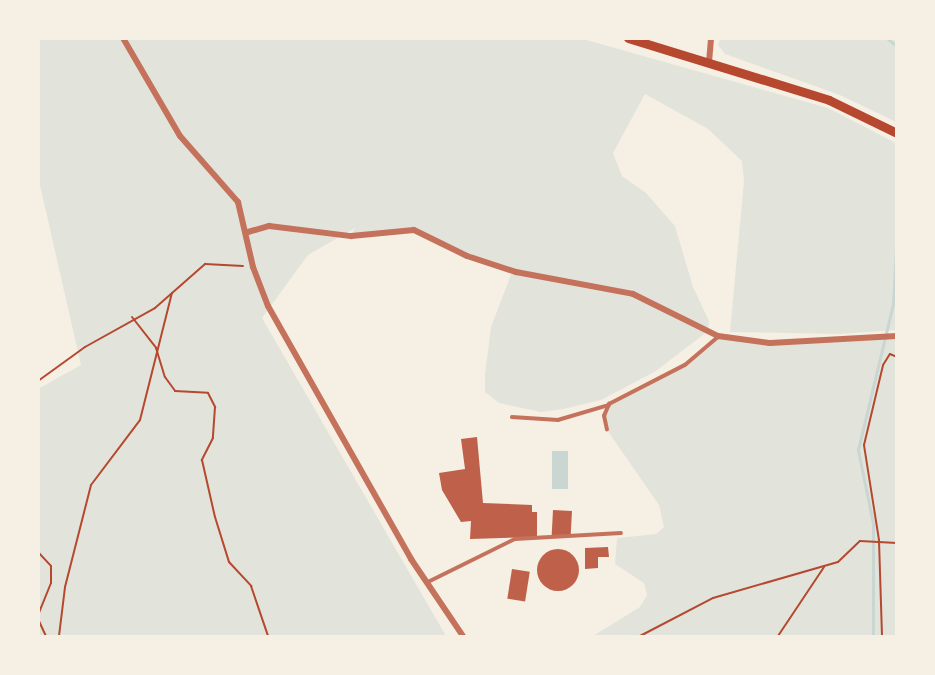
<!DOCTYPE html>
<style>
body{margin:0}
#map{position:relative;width:935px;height:675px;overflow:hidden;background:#f6efe4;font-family:Ubuntu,sans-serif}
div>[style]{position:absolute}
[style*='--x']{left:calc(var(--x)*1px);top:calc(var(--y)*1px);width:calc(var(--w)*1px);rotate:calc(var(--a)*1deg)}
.green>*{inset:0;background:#e2e4dc}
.water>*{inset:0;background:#c9d6d2;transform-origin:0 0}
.stream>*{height:2.5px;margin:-1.25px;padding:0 1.25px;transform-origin:1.25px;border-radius:1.25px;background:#c9d6d2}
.building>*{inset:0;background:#bf614a;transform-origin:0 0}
.round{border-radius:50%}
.path>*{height:2px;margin:-1px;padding:0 1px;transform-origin:1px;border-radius:1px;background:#b5482f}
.service>*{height:3.5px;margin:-1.75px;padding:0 1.75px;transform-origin:1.75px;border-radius:1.75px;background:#c5725c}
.minor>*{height:6px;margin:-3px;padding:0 3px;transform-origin:3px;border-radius:3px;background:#c5725c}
.secondary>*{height:9px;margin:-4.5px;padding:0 4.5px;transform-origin:4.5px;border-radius:4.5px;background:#b5482f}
span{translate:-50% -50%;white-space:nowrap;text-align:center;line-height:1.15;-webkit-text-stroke:7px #f6efe4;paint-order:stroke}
.frame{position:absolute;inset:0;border:40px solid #f6efe4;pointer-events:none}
</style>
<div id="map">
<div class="green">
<i style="clip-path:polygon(39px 39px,583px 39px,828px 108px,896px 143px,896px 330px,839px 334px,730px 332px,744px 181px,742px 161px,708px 129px,645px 94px,613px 153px,622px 176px,646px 193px,675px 226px,693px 287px,709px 321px,708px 331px,656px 371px,601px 400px,563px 409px,541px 412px,499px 403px,485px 392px,485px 374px,491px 327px,512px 272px,414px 230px,351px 236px,355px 228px,308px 255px,262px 318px,446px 636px,39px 636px,38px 389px,81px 365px,39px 181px)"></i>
<i style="clip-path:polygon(720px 39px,896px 39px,896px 122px,840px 95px,725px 54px,718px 45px)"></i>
<i style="clip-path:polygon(718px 336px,770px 343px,896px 336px,896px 636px,593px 636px,640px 607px,647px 595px,644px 583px,615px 564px,617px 538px,656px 534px,664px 527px,659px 505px,607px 430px,604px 416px,609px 404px,685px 365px)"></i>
</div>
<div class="water">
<i style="left:552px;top:451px;width:16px;height:38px"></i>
</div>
<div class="stream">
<i style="--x:887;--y:38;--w:13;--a:39"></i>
<i style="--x:873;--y:636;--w:112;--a:-90"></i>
<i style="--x:873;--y:524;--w:76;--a:-101.5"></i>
<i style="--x:858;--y:450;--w:150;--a:-76.5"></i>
<i style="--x:893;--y:304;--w:72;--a:-86.8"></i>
</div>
<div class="building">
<i style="clip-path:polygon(477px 437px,483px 503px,532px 505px,532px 512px,537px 512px,537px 537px,470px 539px,471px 521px,461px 522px,442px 490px,439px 473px,465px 469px,461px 439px)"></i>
<i style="left:553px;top:510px;width:19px;height:26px;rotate:3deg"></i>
<i style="clip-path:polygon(608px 547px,609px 557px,598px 557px,598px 568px,585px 569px,585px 548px)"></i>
<i class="round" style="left:537px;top:549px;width:42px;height:42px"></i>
<i style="left:512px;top:569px;width:18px;height:30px;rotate:9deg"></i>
</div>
<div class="path">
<i style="--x:132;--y:317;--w:39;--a:52"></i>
<i style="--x:156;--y:348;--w:30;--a:73"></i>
<i style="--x:165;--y:377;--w:17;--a:54"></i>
<i style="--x:175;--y:391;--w:33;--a:3"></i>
<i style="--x:208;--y:393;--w:16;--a:63"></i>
<i style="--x:215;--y:407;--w:31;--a:94"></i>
<i style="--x:213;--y:438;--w:25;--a:117"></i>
<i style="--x:202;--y:460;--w:58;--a:77.2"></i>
<i style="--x:215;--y:517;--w:47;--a:72.7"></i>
<i style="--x:229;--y:562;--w:33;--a:47"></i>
<i style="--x:251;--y:586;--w:53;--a:71.2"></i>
<i style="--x:38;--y:381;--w:58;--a:-35.9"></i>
<i style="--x:85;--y:347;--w:80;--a:-29.1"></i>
<i style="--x:155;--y:308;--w:67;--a:-41.3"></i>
<i style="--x:205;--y:264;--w:38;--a:3"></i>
<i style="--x:38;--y:552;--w:19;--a:47"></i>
<i style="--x:51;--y:566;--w:17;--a:90"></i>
<i style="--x:51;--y:583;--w:35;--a:112"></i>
<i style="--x:38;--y:619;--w:19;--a:65"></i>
<i style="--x:59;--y:636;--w:49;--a:-83"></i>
<i style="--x:65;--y:587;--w:105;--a:-75.7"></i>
<i style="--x:91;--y:485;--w:81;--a:-53"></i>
<i style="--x:140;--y:420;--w:131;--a:-75.9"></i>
<i style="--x:640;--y:636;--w:82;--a:-27.5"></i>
<i style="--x:713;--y:598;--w:130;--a:-16.1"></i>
<i style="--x:838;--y:562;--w:30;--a:-44"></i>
<i style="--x:860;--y:541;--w:37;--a:3"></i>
<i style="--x:778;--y:636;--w:83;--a:-56.3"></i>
<i style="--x:882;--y:636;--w:96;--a:-91.8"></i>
<i style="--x:879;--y:540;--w:96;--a:-99"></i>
<i style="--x:864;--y:445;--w:82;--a:-76.6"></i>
<i style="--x:883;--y:365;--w:13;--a:-58"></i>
<i style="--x:890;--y:354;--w:8;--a:23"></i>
</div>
<div class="service">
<i style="--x:512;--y:417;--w:46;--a:3.7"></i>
<i style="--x:558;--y:420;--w:53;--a:-16.4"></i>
<i style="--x:607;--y:430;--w:14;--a:-102"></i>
<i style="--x:604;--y:416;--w:13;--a:-67"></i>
<i style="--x:609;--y:404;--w:85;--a:-27.2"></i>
<i style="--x:685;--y:365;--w:43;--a:-40.3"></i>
<i style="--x:428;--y:582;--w:97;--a:-26.3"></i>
<i style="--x:515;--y:539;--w:106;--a:-3.2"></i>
</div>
<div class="minor">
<i style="--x:123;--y:38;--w:113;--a:59.8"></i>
<i style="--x:180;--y:136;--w:88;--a:48.7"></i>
<i style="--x:238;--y:202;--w:67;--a:77"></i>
<i style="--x:253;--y:267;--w:42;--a:69"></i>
<i style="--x:268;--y:306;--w:291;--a:60.5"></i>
<i style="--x:411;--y:559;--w:93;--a:56"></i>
<i style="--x:709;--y:62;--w:24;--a:-85"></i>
<i style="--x:248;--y:232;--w:22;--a:-16"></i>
<i style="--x:269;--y:226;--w:83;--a:7"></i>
<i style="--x:351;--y:236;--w:63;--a:-5.4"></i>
<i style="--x:414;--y:230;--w:59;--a:26.1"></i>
<i style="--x:467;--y:256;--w:52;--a:18.1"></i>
<i style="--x:516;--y:272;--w:119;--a:10.6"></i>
<i style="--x:633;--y:294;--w:95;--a:26.3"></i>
<i style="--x:718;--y:336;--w:52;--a:7.7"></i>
<i style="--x:770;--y:343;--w:127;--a:-3.2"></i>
</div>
<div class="secondary">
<i style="--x:628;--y:38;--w:210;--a:17.1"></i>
<i style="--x:829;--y:100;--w:76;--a:25.9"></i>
</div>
<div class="frame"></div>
</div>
